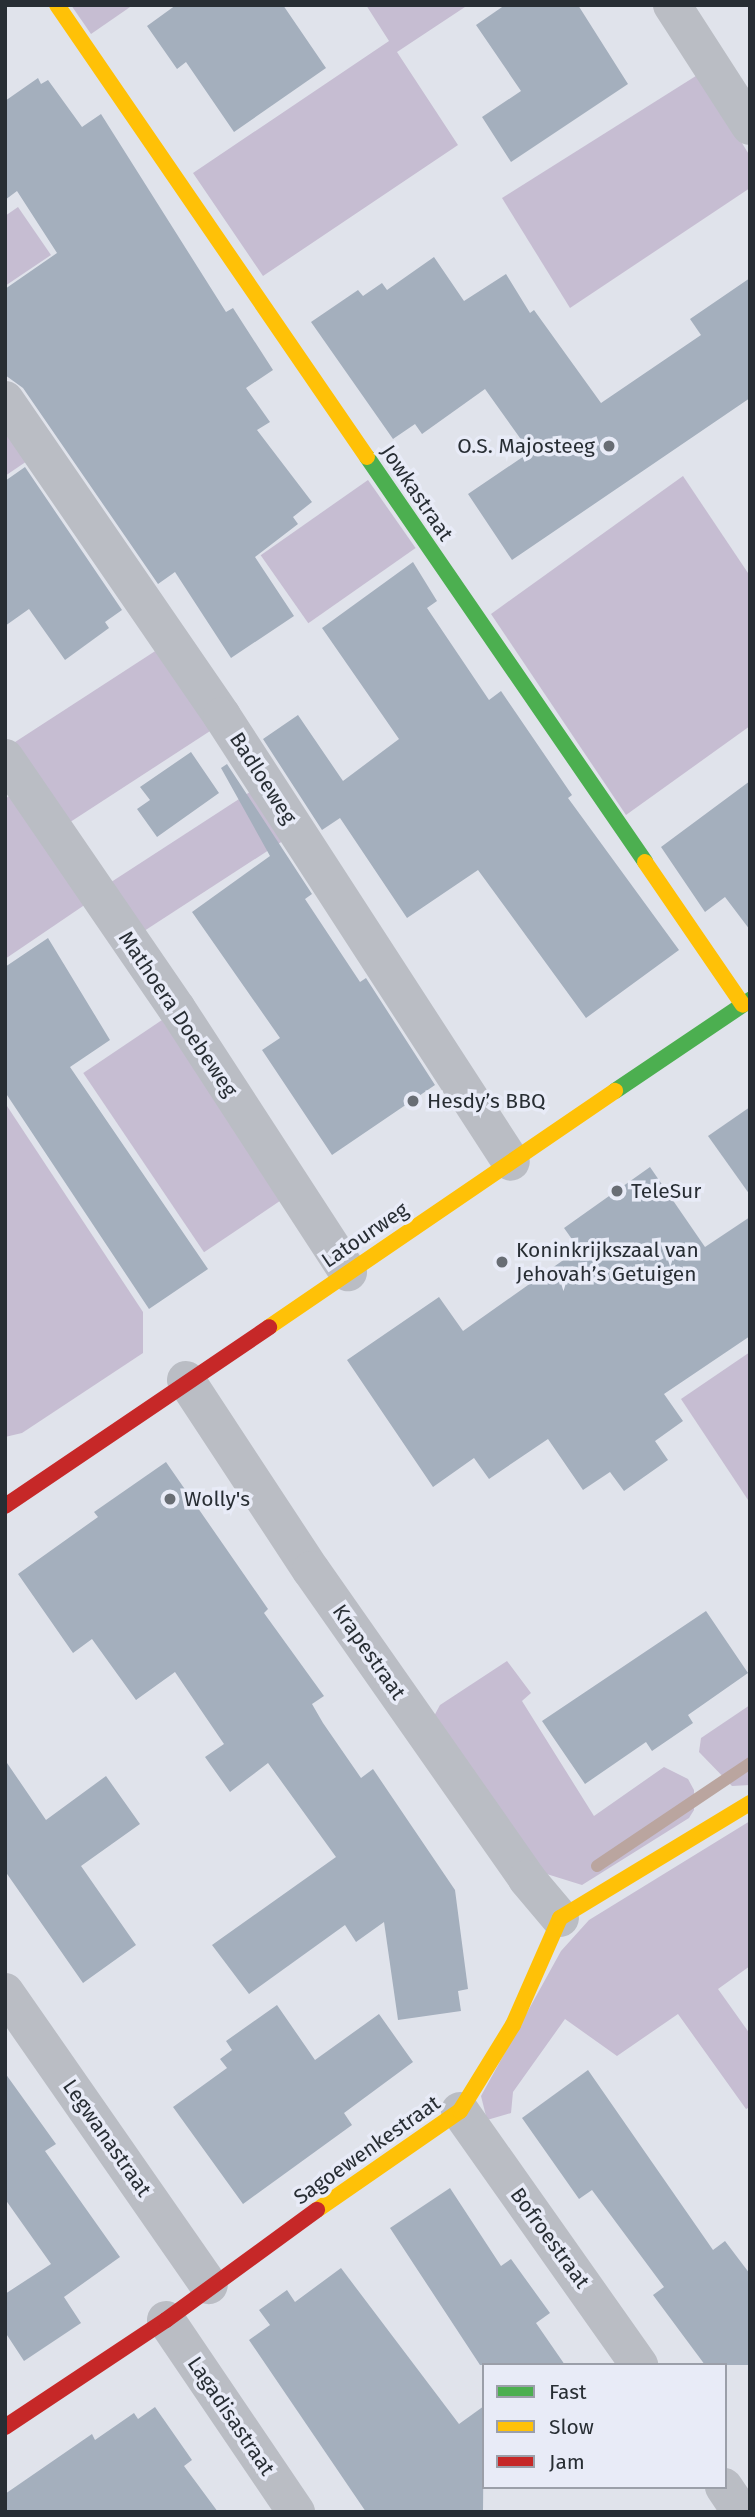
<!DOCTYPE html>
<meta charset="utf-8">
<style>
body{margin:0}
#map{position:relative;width:755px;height:2517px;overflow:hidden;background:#e0e3eb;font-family:"Fira Sans",sans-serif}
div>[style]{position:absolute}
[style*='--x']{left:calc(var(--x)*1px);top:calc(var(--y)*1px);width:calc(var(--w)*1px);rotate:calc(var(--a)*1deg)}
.green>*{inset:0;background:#c6bdd2;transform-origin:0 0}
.stream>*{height:12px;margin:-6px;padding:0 6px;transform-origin:6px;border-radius:6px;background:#baa59f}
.building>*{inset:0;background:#a4afbd}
.street>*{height:38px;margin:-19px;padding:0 19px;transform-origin:19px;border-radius:19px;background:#babdc4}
.fast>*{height:16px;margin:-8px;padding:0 8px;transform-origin:8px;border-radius:8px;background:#4caf50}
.slow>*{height:16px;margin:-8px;padding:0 8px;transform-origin:8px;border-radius:8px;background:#ffc107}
.jam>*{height:16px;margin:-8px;padding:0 8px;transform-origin:8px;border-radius:8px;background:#c62828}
.dots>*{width:19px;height:19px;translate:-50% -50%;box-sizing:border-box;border:4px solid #e8ebf7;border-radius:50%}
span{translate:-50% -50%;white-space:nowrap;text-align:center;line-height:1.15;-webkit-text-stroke:7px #e8ebf7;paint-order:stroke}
.poi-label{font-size:21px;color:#282e34}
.right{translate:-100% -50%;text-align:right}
.left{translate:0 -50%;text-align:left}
.street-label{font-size:21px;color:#282e34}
.frame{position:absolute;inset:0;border:7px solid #282e34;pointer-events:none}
.legend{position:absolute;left:482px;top:2363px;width:245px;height:126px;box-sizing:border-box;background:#e8ebf7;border:2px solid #9b9fa9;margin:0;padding:9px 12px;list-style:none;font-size:21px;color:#282e34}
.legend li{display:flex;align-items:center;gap:14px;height:35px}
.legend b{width:35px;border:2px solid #9b9fa9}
</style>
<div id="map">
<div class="green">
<i style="clip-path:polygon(71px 5px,133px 5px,91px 34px)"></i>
<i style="clip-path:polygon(366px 5px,468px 5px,397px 52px,458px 145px,263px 276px,193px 173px,389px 41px)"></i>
<i style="clip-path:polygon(699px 74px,750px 156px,750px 188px,570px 308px,502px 198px)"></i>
<i style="clip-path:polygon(18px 207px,51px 255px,5px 286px,5px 216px)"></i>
<i style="clip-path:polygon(5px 418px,33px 457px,5px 476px)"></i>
<i style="clip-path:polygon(683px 476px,750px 576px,750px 726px,626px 815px,491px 614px)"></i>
<i style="left:368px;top:480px;width:83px;height:131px;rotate:55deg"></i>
<i style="left:163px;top:646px;width:97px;height:180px;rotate:57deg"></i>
<i style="left:256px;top:788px;width:59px;height:174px;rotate:57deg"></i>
<i style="clip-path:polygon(12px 794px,86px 904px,5px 959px,5px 799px)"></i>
<i style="left:162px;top:1020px;width:216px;height:95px;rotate:56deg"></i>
<i style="clip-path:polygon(5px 1103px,143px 1312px,143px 1353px,22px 1433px,5px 1437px)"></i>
<i style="clip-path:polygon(750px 1352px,750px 1503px,681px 1399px)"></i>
<i style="clip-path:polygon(507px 1661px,531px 1693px,522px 1701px,594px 1816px,664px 1767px,688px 1779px,694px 1790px,694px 1810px,689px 1818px,582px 1885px,537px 1871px,433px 1718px,440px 1705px)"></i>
<i style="clip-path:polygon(750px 1705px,750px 1785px,732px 1786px,699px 1752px,701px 1738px)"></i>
<i style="clip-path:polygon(750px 1821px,750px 1966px,718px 1989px,750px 2034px,750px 2107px,746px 2109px,678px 2014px,617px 2056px,565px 2019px,513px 2092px,511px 2113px,487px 2120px,481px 2096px,561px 1951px,589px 1920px)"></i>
</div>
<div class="stream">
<i style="--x:597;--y:1866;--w:184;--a:-33.9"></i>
</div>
<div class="building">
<i style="clip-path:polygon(176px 5px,283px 5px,326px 68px,234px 132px,186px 62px,177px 69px,147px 26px)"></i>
<i style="clip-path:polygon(505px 5px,578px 5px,628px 84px,511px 162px,482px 117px,521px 91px,476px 25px)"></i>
<i style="clip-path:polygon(38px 78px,41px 84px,48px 80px,82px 127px,101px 114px,226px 312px,233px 308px,273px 370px,246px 388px,270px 422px,257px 430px,312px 502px,293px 517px,298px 524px,255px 557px,294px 616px,231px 658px,175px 572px,158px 584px,23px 388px,5px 375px,5px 289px,57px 253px,17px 191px,5px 200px,5px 101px)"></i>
<i style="clip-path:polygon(434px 257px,464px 301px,506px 274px,530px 313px,534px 310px,601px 403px,701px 335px,690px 319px,750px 278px,750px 398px,512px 560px,468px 494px,530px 452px,485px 389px,422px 434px,415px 424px,393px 439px,311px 322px,358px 290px,363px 296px,382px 283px,387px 290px)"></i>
<i style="clip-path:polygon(25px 467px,122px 610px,105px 622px,109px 628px,65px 660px,29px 609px,5px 626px,5px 481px)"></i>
<i style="clip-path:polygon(413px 562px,437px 601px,427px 608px,489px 700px,501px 691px,572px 795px,568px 798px,679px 950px,586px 1018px,478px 870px,407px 918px,340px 818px,322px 830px,263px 739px,298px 715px,343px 781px,399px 739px,322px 628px)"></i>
<i style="clip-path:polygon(191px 752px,219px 793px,157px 837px,137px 809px,150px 800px,140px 787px)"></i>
<i style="clip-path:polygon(227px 764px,312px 894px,305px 899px,360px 982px,366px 978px,435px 1085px,332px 1155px,262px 1050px,280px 1038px,192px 912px,270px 856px,221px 768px)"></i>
<i style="clip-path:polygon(750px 781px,750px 930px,725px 897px,705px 912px,661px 847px)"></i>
<i style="clip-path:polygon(48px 938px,110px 1040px,70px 1067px,208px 1269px,149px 1309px,5px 1092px,5px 967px)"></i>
<i style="clip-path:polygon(750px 1107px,750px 1195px,708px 1136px)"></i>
<i style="clip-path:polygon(650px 1167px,705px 1247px,750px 1217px,750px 1336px,664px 1394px,683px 1421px,655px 1441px,668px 1460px,624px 1491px,610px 1472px,583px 1490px,548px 1439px,489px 1479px,474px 1458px,433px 1487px,347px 1360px,439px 1297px,463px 1331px,579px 1249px,564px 1228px)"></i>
<i style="clip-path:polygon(166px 1462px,268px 1609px,264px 1613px,324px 1696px,312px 1704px,323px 1723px,361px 1778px,373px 1769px,455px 1890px,468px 1989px,458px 1991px,461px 2011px,398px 2020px,384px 1922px,356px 1942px,345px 1925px,249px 1994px,212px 1945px,336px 1857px,268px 1763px,230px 1792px,205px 1757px,224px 1744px,175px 1672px,136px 1700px,92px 1639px,73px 1653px,18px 1574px,98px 1517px,94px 1512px)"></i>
<i style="clip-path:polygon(706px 1611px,748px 1673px,688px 1715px,693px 1723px,652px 1751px,646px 1742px,585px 1784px,542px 1721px)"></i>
<i style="clip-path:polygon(5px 1760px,46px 1820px,106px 1776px,140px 1824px,81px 1866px,136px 1945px,83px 1983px,5px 1871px)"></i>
<i style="clip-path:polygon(277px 2005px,315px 2060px,379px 2014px,413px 2062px,344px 2113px,352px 2125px,243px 2204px,173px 2107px,227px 2068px,220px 2059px,232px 2050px,226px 2041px)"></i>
<i style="clip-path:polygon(588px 2070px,713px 2250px,725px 2241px,750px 2274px,750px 2365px,705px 2365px,653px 2295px,664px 2287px,592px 2190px,579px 2199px,522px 2118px)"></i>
<i style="clip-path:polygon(5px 2073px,56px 2144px,45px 2151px,120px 2257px,64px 2297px,81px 2323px,24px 2361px,5px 2332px,5px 2294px,51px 2264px,5px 2199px)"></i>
<i style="clip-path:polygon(450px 2188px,501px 2266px,511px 2259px,550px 2313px,536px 2323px,565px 2365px,480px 2365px,390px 2228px)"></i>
<i style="clip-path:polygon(341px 2268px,459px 2424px,484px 2406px,483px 2512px,366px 2512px,249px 2340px,270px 2325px,259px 2310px,287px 2290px,295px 2302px)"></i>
<i style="clip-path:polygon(155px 2407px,192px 2460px,184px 2466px,218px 2512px,5px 2512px,5px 2494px,92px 2434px,95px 2440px,134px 2413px,138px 2419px)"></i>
</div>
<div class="street">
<i style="--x:672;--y:5;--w:144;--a:57.2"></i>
<i style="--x:5;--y:400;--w:383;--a:55.5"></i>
<i style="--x:222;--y:716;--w:531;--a:57.06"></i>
<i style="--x:5;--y:758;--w:304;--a:55.6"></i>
<i style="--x:177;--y:1009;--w:314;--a:57"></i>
<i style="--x:186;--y:1380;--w:227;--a:56.7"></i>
<i style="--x:311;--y:1570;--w:377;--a:55"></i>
<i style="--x:527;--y:1879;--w:51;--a:49.8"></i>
<i style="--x:5;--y:1992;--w:357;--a:55.2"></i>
<i style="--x:460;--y:2111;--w:311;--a:54.8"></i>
<i style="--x:166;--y:2320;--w:232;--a:55.9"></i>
<i style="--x:724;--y:2487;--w:30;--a:56"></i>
</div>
<div class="fast">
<i style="--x:367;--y:457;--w:491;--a:55.5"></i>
<i style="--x:615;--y:1091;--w:163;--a:-34"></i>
</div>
<div class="slow">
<i style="--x:57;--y:5;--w:548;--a:55.56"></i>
<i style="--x:645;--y:862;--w:173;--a:55.6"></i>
<i style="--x:269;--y:1327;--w:419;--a:-34.3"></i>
<i style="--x:317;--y:2210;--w:174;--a:-34.7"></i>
<i style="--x:460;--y:2111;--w:101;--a:-58.4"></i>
<i style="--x:513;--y:2025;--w:117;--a:-66.3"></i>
<i style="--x:560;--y:1918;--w:222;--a:-31.2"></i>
</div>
<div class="jam">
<i style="--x:5;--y:1506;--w:319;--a:-34.1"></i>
<i style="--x:5;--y:2427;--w:193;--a:-33.6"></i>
<i style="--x:166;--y:2320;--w:187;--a:-36.1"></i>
</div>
<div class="dots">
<i style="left:609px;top:446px;background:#686d74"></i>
<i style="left:413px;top:1101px;background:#686d74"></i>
<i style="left:617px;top:1191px;background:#686d74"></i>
<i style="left:502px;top:1262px;background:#686d74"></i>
<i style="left:170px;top:1499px;background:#686d74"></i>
</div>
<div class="poi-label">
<span class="right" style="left:595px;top:446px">O.S. Majosteeg</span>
<span class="left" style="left:427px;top:1101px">Hesdy’s BBQ</span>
<span class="left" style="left:631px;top:1191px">TeleSur</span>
<span class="left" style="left:516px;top:1262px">Koninkrijkszaal van<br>Jehovah’s Getuigen</span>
<span class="left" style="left:184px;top:1499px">Wolly's</span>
</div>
<div class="street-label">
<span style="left:417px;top:493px;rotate:56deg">Jowkastraat</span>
<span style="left:263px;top:778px;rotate:57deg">Badloeweg</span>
<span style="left:178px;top:1014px;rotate:56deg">Mathoera Doebeweg</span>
<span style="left:365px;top:1235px;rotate:-34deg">Latourweg</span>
<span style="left:369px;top:1652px;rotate:55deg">Krapestraat</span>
<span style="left:107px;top:2138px;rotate:55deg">Legwanastraat</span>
<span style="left:367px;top:2150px;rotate:-35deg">Sagoewenkestraat</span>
<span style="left:550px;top:2238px;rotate:54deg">Bofroestraat</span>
<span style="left:231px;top:2416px;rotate:56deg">Lagadisastraat</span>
</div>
<div class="frame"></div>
<ul class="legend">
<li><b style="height:9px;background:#4caf50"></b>Fast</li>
<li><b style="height:9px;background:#ffc107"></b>Slow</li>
<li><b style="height:9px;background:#c62828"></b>Jam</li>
</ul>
</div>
